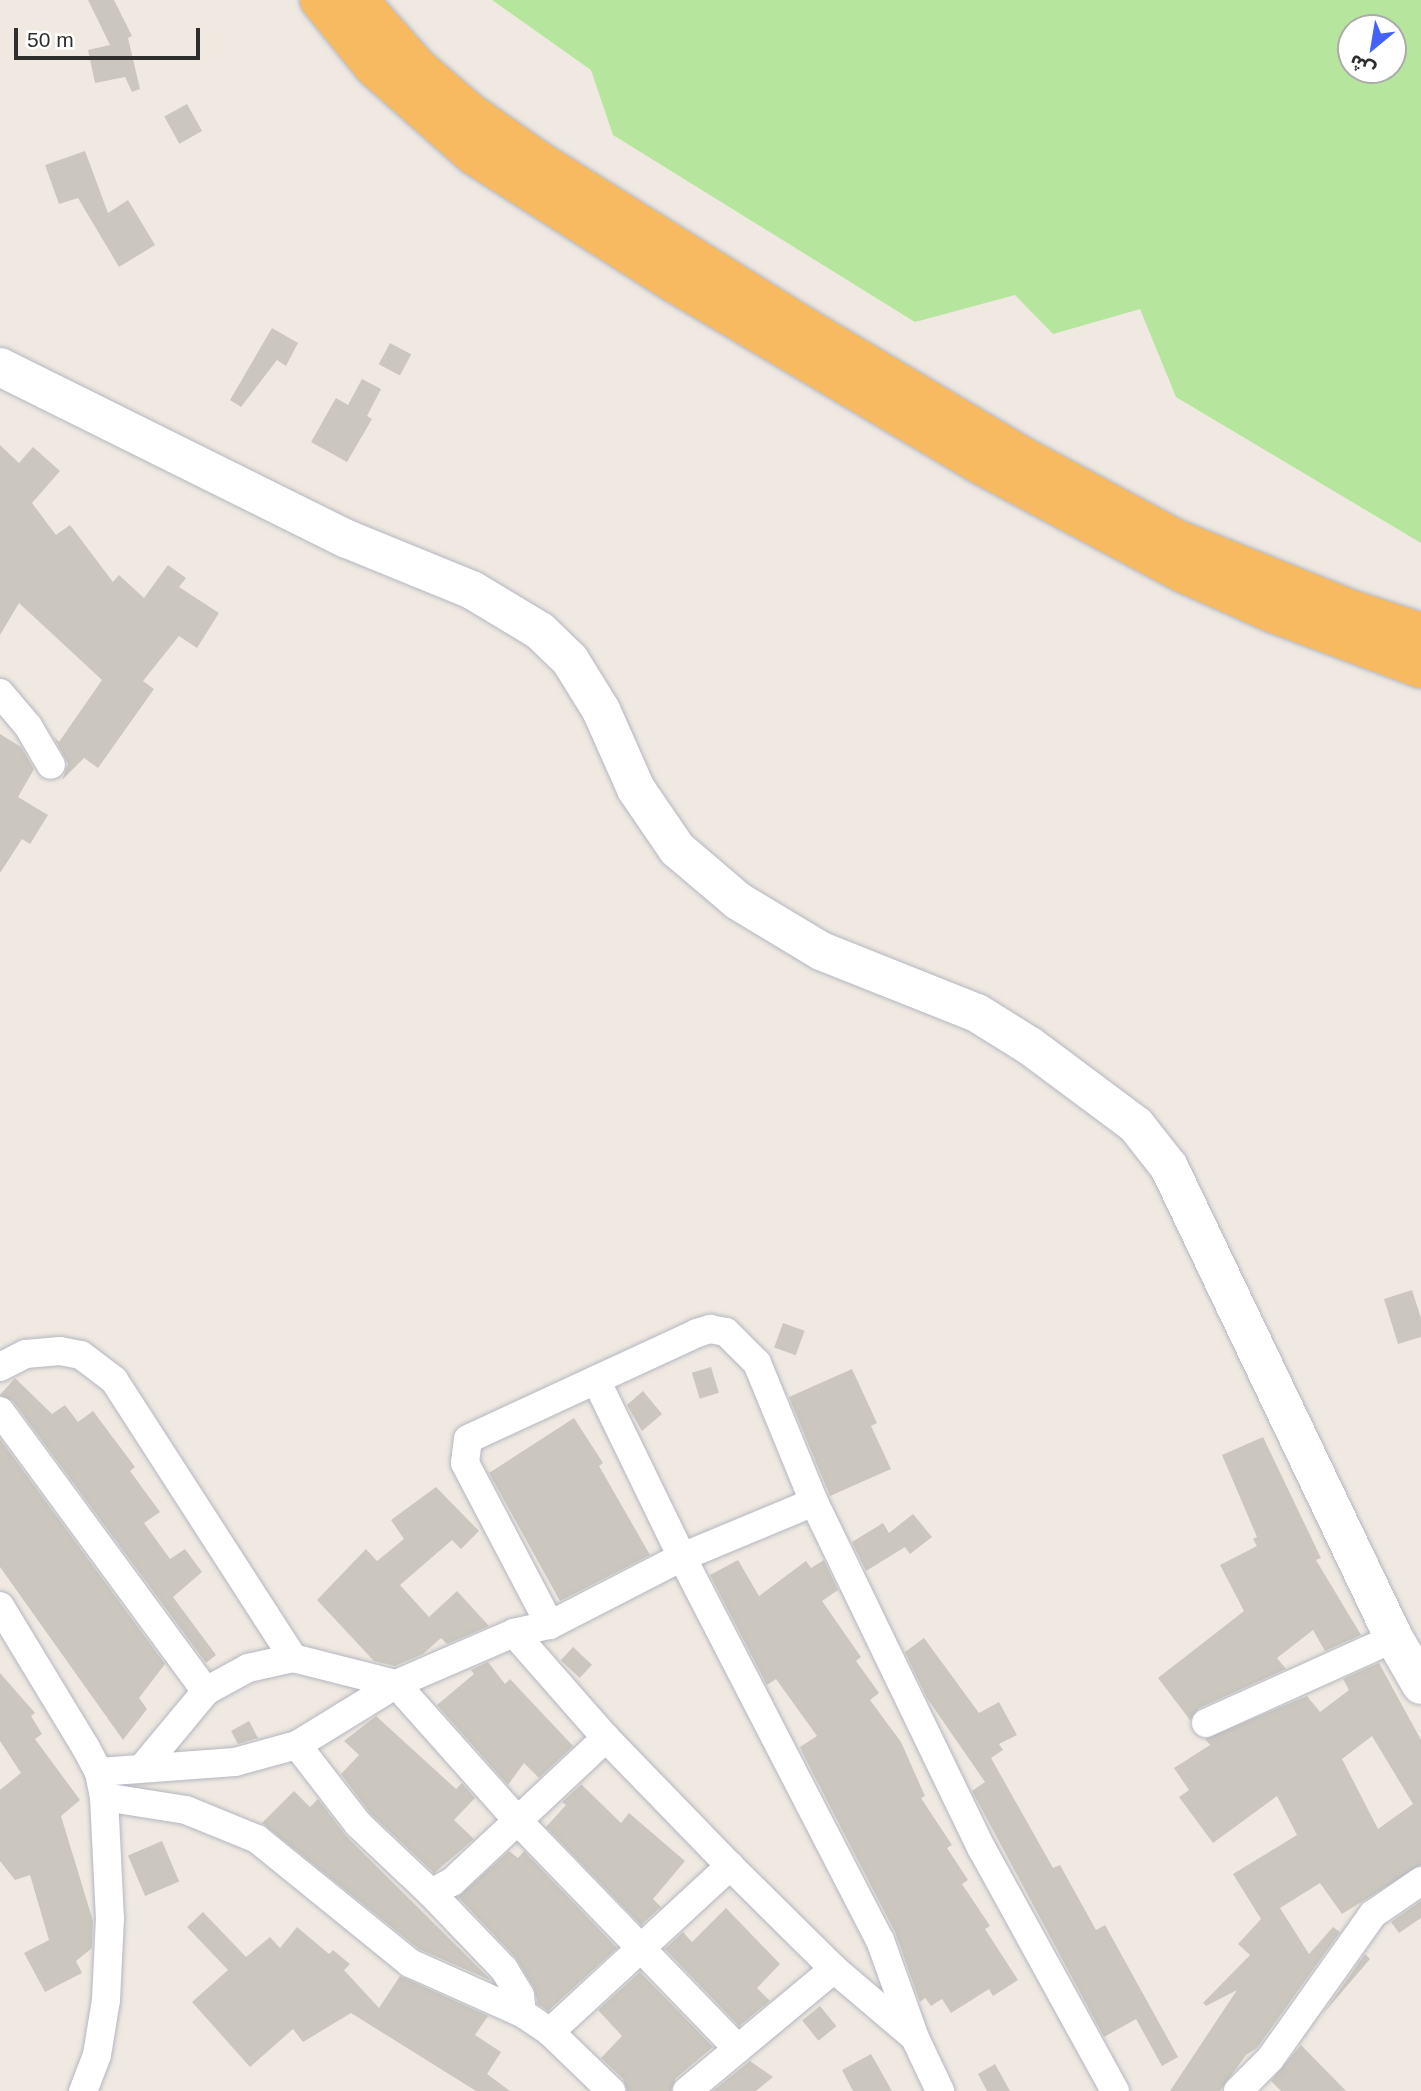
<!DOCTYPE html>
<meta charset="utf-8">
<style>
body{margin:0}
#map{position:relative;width:1421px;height:2091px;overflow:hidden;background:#efe9e1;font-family:Helvetica,"Noto Sans Arabic",sans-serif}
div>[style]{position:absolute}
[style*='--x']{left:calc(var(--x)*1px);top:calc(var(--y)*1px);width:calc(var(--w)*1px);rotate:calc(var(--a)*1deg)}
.green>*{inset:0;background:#b6e59e}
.building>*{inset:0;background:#cbc7bf;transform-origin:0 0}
.roads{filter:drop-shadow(0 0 2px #b4b7c1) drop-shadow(0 0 2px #b4b7c1)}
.minor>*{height:28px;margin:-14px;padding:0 14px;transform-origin:14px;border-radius:14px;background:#fff}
.secondary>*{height:38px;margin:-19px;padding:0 19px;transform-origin:19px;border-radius:19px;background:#fff}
.trunk>*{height:38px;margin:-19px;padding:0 19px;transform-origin:19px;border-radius:19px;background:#f8ba60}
span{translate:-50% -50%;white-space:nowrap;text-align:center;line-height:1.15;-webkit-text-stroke:5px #fff;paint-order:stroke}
.north{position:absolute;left:1337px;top:14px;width:70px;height:70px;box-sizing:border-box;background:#fff;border:2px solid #ababab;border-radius:50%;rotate:210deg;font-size:19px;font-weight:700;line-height:28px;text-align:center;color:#2e2e2e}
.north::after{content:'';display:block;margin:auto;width:24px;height:32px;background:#4264fb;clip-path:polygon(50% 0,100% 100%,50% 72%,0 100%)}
.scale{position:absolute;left:14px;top:28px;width:186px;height:32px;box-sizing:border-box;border:4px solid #2e2e2e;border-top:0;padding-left:9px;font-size:21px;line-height:24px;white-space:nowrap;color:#2e2e2e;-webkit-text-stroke:5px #fff;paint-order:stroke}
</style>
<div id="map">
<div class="green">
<i style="clip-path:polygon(evenodd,492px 0,1421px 0,1421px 543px,1176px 397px,1140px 309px,1053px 334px,1015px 295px,915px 322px,613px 135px,591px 70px,492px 0,1351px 28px,1393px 28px,1393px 70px,1351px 70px,1351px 28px)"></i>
</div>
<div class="building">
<i style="clip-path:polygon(88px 0,114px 0,132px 36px,128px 38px,140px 89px,132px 92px,125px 77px,95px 83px,88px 50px,110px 45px)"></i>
<i style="left:187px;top:104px;width:31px;height:26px;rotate:61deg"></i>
<i style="clip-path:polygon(85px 151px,108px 213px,128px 200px,155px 245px,119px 267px,78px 198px,59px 204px,45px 165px)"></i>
<i style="clip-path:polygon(272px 328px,298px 343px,286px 366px,277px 360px,241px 407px,230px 400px)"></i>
<i style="left:390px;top:343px;width:24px;height:24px;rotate:28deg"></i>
<i style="clip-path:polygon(362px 379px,381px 389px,367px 416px,372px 419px,347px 462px,311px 442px,336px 398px,348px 405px)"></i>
<i style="clip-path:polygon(0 445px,19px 463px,33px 447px,60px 471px,32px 503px,56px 535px,70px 525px,113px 582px,119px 575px,144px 598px,168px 565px,186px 578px,179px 587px,219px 613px,197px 648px,179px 636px,143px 681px,154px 689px,98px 768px,84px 758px,62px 780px,68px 764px,54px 737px,59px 742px,102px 680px,19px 603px,0 635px)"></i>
<i style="clip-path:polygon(0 734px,21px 747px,34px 769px,18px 797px,48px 815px,30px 844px,22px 839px,0 873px)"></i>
<i style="clip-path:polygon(1412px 1290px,1421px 1318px,1421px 1337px,1398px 1344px,1384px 1299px)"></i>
<i style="left:783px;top:1323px;width:23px;height:26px;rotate:20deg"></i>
<i style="left:711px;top:1367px;width:27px;height:20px;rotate:73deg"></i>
<i style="clip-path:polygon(852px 1369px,877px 1423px,871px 1426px,891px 1469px,830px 1496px,789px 1397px)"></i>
<i style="clip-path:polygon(15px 1378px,52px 1414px,65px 1405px,78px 1422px,93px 1411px,135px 1467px,130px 1471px,160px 1512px,144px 1523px,170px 1559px,185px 1549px,202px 1572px,173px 1597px,216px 1655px,206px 1663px,13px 1401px,0 1395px)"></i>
<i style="clip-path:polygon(643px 1391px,662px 1414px,642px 1431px,627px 1405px)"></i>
<i style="clip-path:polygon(574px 1418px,603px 1463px,599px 1466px,650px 1555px,560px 1601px,489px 1473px)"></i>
<i style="clip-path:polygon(1263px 1437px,1321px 1558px,1316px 1560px,1361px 1635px,1325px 1651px,1313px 1630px,1277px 1658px,1286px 1669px,1199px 1708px,1190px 1720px,1158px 1678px,1244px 1611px,1220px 1565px,1257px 1546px,1253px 1539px,1257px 1537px,1222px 1455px)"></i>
<i style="clip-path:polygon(0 1439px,165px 1664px,139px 1698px,147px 1709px,123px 1740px,0 1567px)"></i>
<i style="clip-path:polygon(436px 1487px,479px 1531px,461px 1549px,452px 1540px,400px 1585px,429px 1617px,457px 1591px,489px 1626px,447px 1644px,441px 1638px,423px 1654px,395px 1666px,374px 1661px,317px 1600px,366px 1549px,377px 1561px,404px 1539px,391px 1520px)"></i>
<i style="clip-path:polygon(913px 1514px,932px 1537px,910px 1554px,905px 1547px,866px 1571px,852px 1542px,883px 1523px,889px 1533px)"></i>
<i style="clip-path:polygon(738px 1560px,759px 1596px,806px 1561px,811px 1568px,824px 1560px,838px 1590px,822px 1601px,861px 1657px,856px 1661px,879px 1693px,870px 1700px,901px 1742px,925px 1796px,921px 1798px,952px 1845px,947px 1848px,968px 1880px,962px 1884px,990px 1926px,985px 1929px,1018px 1980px,993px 1996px,989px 1989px,951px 2013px,942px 1999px,931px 2006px,925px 1998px,920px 2002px,895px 1932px,803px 1754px,800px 1747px,817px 1736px,776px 1679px,767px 1685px,710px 1575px)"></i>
<i style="clip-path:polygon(924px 1638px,979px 1713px,999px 1702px,1017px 1735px,999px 1744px,1003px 1750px,991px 1758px,1053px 1868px,1060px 1865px,1096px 1930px,1105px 1925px,1178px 2057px,1162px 2066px,1136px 2019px,1104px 2037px,972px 1791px,985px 1782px,927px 1698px,905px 1652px)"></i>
<i style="left:573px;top:1647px;width:26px;height:18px;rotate:43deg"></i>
<i style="clip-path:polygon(488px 1662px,505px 1684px,510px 1679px,573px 1746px,539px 1778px,524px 1763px,508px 1785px,437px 1705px,474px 1674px,471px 1670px)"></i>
<i style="clip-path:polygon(evenodd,1379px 1663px,1421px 1740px,1421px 1865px,1342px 1914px,1320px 1883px,1280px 1908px,1309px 1954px,1333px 1927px,1340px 1932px,1257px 2048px,1246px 2055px,1220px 2091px,1170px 2091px,1237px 1990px,1206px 2006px,1203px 2003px,1250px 1955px,1238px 1944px,1261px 1919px,1233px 1874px,1297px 1835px,1277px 1796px,1213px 1843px,1179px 1797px,1189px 1790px,1174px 1768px,1210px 1745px,1205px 1739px,1307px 1696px,1320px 1712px,1349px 1690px,1343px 1679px,1379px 1663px,1372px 1736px,1413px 1804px,1378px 1829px,1342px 1759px,1372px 1736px)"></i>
<i style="clip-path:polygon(0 1673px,35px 1713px,31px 1716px,42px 1734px,35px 1739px,80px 1800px,61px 1816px,93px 1921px,92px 1948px,76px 1961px,82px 1973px,45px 1992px,24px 1953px,49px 1940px,30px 1875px,15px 1880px,0 1861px,0 1790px,21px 1773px,0 1741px)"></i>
<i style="clip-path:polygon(376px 1716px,456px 1789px,462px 1783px,475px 1798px,454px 1820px,474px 1839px,434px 1873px,370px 1813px,341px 1774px,359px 1755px,344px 1741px)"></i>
<i style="clip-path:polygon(249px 1721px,258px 1738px,238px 1744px,231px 1731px)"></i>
<i style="clip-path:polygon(585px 1781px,581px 1784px,621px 1823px,629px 1813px,685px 1861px,653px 1899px,661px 1907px,641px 1925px,546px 1827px,566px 1805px,562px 1802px)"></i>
<i style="clip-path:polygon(294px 1791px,310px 1807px,318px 1799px,346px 1836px,492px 1981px,419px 1949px,262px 1823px)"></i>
<i style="left:162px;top:1841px;width:44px;height:37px;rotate:67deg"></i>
<i style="clip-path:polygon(509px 1851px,518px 1858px,524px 1851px,617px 1948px,548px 2011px,538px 2004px,534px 1988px,516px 1958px,458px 1897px)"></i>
<i style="clip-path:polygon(1421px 1901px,1421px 1918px,1399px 1933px,1391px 1922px)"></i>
<i style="clip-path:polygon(726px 1908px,780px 1964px,757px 1988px,770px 2001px,739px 2026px,665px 1949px,683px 1932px,692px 1942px)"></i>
<i style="clip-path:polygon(203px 1912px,246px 1957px,270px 1937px,280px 1948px,297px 1927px,329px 1954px,333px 1950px,350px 1964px,344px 1970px,379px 2008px,400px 1976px,488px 2016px,475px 2035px,501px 2052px,487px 2074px,510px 2091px,476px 2091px,351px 2013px,303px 2042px,293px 2029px,250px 2067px,192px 2002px,228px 1970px,187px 1927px)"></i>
<i style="clip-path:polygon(1365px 1954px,1370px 1959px,1322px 2015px)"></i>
<i style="clip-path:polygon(640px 1972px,713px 2047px,676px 2078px,671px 2091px,627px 2091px,623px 2079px,601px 2058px,622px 2036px,598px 2010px)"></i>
<i style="left:820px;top:2006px;width:26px;height:23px;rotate:51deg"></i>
<i style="clip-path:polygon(1301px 2045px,1346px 2091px,1281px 2091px,1271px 2081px)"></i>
<i style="clip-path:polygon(871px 2054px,892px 2091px,853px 2091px,842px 2070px)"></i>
<i style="clip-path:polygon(750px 2061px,773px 2077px,756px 2091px,713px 2091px)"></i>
<i style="clip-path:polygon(995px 2064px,1010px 2091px,987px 2091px,978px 2074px)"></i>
</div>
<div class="roads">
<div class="minor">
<i style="--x:0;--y:693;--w:43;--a:49.7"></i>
<i style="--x:28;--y:726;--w:45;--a:59.5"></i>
<i style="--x:0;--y:1367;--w:29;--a:-27"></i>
<i style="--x:26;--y:1354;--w:34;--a:-5"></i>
<i style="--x:60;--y:1351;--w:21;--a:11"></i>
<i style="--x:81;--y:1355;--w:41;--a:37.1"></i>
<i style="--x:114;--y:1380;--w:331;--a:57.2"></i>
<i style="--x:596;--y:1380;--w:197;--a:64.1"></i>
<i style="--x:682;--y:1557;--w:431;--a:62.7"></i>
<i style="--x:880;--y:1940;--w:104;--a:70.3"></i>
<i style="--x:915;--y:2038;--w:59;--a:64.7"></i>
<i style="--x:0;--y:1411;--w:348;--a:53.7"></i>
<i style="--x:0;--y:1606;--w:166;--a:58.8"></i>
<i style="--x:86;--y:1748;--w:27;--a:62"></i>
<i style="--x:99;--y:1772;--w:25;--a:79"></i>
<i style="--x:104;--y:1797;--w:121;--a:87.2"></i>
<i style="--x:110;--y:1918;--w:82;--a:92.8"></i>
<i style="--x:106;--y:2000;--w:56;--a:99.3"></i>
<i style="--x:97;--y:2055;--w:39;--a:111"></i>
<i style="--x:550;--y:1625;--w:183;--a:-117.7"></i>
<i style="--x:465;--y:1463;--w:24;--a:-83"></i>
<i style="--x:468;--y:1439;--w:252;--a:-24.8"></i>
<i style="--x:697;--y:1333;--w:14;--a:-17"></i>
<i style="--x:710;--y:1329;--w:16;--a:11"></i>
<i style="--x:726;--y:1332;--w:44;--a:45"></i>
<i style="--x:757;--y:1363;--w:150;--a:67.7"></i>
<i style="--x:814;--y:1502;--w:386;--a:64.2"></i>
<i style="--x:982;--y:1849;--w:276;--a:61.2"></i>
<i style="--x:514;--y:1633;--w:140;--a:48.8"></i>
<i style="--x:606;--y:1738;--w:178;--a:45.9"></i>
<i style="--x:730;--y:1866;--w:146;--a:44.7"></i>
<i style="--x:834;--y:1969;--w:104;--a:40.3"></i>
<i style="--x:1206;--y:1723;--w:206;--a:-24.3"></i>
<i style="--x:297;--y:1745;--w:100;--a:52.3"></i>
<i style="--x:358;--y:1824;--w:100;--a:43.4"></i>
<i style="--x:431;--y:1893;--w:24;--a:-28"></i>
<i style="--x:452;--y:1882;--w:211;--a:-43.1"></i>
<i style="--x:143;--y:1767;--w:99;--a:-50.3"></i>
<i style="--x:206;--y:1691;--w:48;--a:-28.7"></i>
<i style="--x:248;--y:1668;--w:46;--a:-12.5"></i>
<i style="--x:293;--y:1658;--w:106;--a:14.2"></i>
<i style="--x:396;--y:1684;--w:182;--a:48.3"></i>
<i style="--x:517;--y:1820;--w:318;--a:46"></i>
<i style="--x:99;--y:1772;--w:136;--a:-4.2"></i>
<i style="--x:235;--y:1762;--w:64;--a:-15.3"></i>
<i style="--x:297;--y:1745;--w:116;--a:-31.6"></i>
<i style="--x:396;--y:1684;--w:129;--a:-23.4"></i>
<i style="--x:514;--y:1633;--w:37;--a:-13"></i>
<i style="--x:550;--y:1625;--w:148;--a:-27.3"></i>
<i style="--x:682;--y:1557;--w:143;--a:-22.6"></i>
<i style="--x:104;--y:1797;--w:83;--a:9"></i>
<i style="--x:186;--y:1810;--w:77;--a:22.2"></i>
<i style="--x:257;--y:1839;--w:197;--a:39"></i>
<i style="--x:410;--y:1963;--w:123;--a:24.1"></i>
<i style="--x:522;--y:2013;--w:34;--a:34"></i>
<i style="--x:550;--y:2032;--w:85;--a:44"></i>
<i style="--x:431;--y:1893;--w:105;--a:46.2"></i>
<i style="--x:504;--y:1969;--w:31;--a:59"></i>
<i style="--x:520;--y:1996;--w:17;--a:83"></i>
<i style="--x:550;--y:2032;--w:245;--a:-42.7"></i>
<i style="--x:687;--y:2091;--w:191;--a:-39.7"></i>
<i style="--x:1238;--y:2091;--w:45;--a:-45"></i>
<i style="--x:1270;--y:2059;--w:178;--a:-54.6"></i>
<i style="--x:1373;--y:1914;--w:58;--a:-34.5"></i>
</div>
<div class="secondary">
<i style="--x:0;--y:367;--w:387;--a:26.4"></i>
<i style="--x:347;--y:539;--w:135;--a:22.2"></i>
<i style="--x:472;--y:590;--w:79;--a:31.1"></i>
<i style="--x:540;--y:631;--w:42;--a:44"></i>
<i style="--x:570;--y:660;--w:59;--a:58.2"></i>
<i style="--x:601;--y:710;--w:86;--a:66.1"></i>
<i style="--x:636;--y:789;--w:73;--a:55.7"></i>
<i style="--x:677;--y:849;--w:80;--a:40.4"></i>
<i style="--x:738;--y:901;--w:97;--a:31.1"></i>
<i style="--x:821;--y:951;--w:168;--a:21.7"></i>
<i style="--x:977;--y:1013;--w:62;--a:31.9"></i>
<i style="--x:1030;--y:1046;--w:132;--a:36.7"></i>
<i style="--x:1136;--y:1125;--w:53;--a:51.8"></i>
<i style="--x:1169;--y:1167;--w:522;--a:64.47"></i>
<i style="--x:1394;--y:1638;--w:54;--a:60.1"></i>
</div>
<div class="trunk">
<i style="--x:319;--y:0;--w:86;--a:51.1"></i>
<i style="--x:373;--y:67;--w:135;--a:41.4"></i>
<i style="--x:474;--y:156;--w:235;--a:32.5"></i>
<i style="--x:672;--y:282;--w:356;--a:30.7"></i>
<i style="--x:978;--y:464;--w:234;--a:28.1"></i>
<i style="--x:1184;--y:574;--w:98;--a:24"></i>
<i style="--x:1274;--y:614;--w:157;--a:20.5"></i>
<i style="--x:359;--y:0;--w:89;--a:48.6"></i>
<i style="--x:418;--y:67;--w:69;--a:40.9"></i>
<i style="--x:470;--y:112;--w:83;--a:35.2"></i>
<i style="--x:538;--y:160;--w:314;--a:32"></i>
<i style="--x:804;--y:326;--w:263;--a:30.7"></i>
<i style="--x:1030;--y:460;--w:165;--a:28.3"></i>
<i style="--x:1175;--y:538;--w:187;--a:22"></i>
<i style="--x:1348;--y:608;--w:77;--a:18.2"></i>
</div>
</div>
<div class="north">ش</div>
<div class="scale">50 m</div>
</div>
